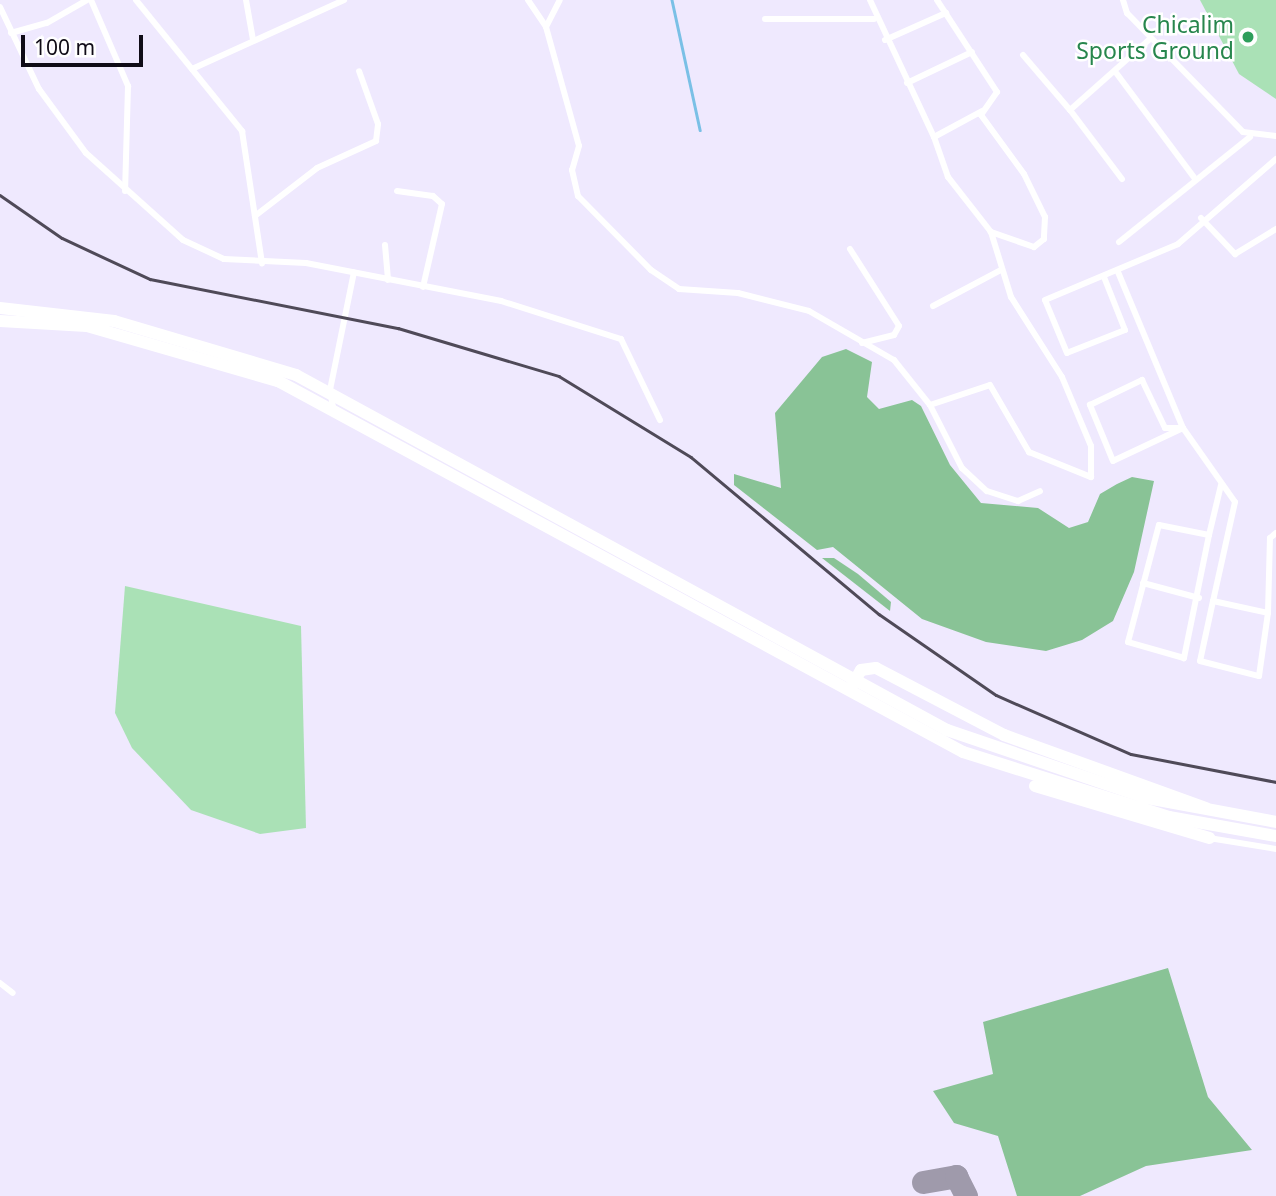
<!DOCTYPE html>
<style>
body{margin:0}
#map{position:relative;width:1276px;height:1196px;overflow:hidden;background:#efe9fe;font-family:"Noto Sans",sans-serif}
div>[style]{position:absolute}
[style*='--x']{left:calc(var(--x)*1px);top:calc(var(--y)*1px);width:calc(var(--w)*1px);rotate:calc(var(--a)*1deg)}
.green>*{inset:0;background:#aae1b6}
.forest>*{inset:0;background:#89c396}
.stream>*{height:2.5px;margin:-1.25px;padding:0 1.25px;transform-origin:1.25px;border-radius:1.25px;background:#7ac0e6}
.taxiway>*{height:23px;margin:-11.5px;padding:0 11.5px;transform-origin:11.5px;border-radius:11.5px;background:#9f9aab}
.street>*{height:6px;margin:-3px;padding:0 3px;transform-origin:3px;border-radius:3px;background:#fff}
.highway>*{height:12px;margin:-6px;padding:0 6px;transform-origin:6px;border-radius:6px;background:#fff}
.rail>*{height:2.5px;margin:-1.25px;padding:0 1.25px;transform-origin:1.25px;border-radius:1.25px;background:#4f4a58}
.dots>*{width:19px;height:19px;translate:-50% -50%;box-sizing:border-box;border:4px solid #fff;border-radius:50%}
span{translate:-50% -50%;white-space:nowrap;text-align:center;line-height:1.15;-webkit-text-stroke:5px #fff;paint-order:stroke}
.leisure-label{font-size:23px;color:#27864d}
.right{translate:-100% -50%;text-align:right}
.scale{position:absolute;left:21px;top:35px;width:122px;height:32px;box-sizing:border-box;border:4px solid #100c17;border-top:0;padding-left:9px;font-size:21px;line-height:24px;white-space:nowrap;color:#100c17;-webkit-text-stroke:5px #fff;paint-order:stroke}
</style>
<div id="map">
<div class="green">
<i style="clip-path:polygon(1200px 0,1276px 0,1276px 99px,1239px 74px)"></i>
<i style="clip-path:polygon(125px 586px,301px 626px,306px 828px,260px 834px,191px 810px,132px 748px,115px 713px)"></i>
</div>
<div class="forest">
<i style="clip-path:polygon(846px 349px,872px 362px,867px 397px,879px 409px,912px 400px,921px 406px,950px 465px,981px 503px,1038px 508px,1069px 528px,1088px 522px,1100px 494px,1117px 484px,1132px 477px,1154px 481px,1134px 572px,1113px 621px,1082px 640px,1046px 651px,986px 642px,922px 619px,833px 547px,817px 550px,734px 485px,734px 474px,781px 488px,775px 413px,822px 357px)"></i>
<i style="clip-path:polygon(822px 558px,834px 558px,858px 574px,891px 602px,890px 611px)"></i>
<i style="clip-path:polygon(1168px 968px,1208px 1097px,1252px 1150px,1146px 1166px,1080px 1196px,1017px 1196px,998px 1136px,954px 1123px,933px 1091px,993px 1074px,983px 1022px)"></i>
</div>
<div class="stream">
<i style="--x:672;--y:0;--w:133;--a:77.8"></i>
</div>
<div class="taxiway">
<i style="--x:923;--y:1182;--w:34;--a:-10"></i>
<i style="--x:956;--y:1176;--w:22;--a:63"></i>
</div>
<div class="street">
<i style="--x:91;--y:0;--w:94;--a:66.7"></i>
<i style="--x:128;--y:86;--w:105;--a:91.6"></i>
<i style="--x:136;--y:0;--w:169;--a:51"></i>
<i style="--x:242;--y:131;--w:134;--a:81.4"></i>
<i style="--x:246;--y:0;--w:39;--a:80"></i>
<i style="--x:528;--y:0;--w:32;--a:56"></i>
<i style="--x:546;--y:27;--w:123;--a:74.5"></i>
<i style="--x:579;--y:146;--w:25;--a:106"></i>
<i style="--x:572;--y:170;--w:27;--a:77"></i>
<i style="--x:578;--y:196;--w:104;--a:45.4"></i>
<i style="--x:651;--y:270;--w:34;--a:34"></i>
<i style="--x:679;--y:289;--w:59;--a:3.9"></i>
<i style="--x:738;--y:293;--w:73;--a:14.2"></i>
<i style="--x:809;--y:311;--w:98;--a:30"></i>
<i style="--x:894;--y:360;--w:58;--a:51.3"></i>
<i style="--x:930;--y:405;--w:63;--a:-18.4"></i>
<i style="--x:990;--y:385;--w:78;--a:59.8"></i>
<i style="--x:1029;--y:452;--w:67;--a:22"></i>
<i style="--x:1091;--y:477;--w:31;--a:-90"></i>
<i style="--x:1091;--y:446;--w:75;--a:-112.8"></i>
<i style="--x:1062;--y:377;--w:95;--a:-122.5"></i>
<i style="--x:1011;--y:297;--w:68;--a:-107.1"></i>
<i style="--x:991;--y:232;--w:70;--a:-128"></i>
<i style="--x:948;--y:177;--w:42;--a:-109.3"></i>
<i style="--x:934;--y:137;--w:55;--a:-28.4"></i>
<i style="--x:870;--y:0;--w:151;--a:65"></i>
<i style="--x:937;--y:0;--w:110;--a:56.9"></i>
<i style="--x:997;--y:92;--w:28;--a:125"></i>
<i style="--x:981;--y:115;--w:73;--a:53.9"></i>
<i style="--x:1024;--y:174;--w:48;--a:64"></i>
<i style="--x:1045;--y:217;--w:22;--a:93"></i>
<i style="--x:1044;--y:239;--w:13;--a:141"></i>
<i style="--x:1034;--y:247;--w:46;--a:-160.8"></i>
<i style="--x:1123;--y:0;--w:14;--a:73"></i>
<i style="--x:1127;--y:13;--w:166;--a:45.7"></i>
<i style="--x:1243;--y:132;--w:33;--a:7"></i>
<i style="--x:0;--y:7;--w:91;--a:64.6"></i>
<i style="--x:39;--y:89;--w:79;--a:53.7"></i>
<i style="--x:86;--y:153;--w:130;--a:41.9"></i>
<i style="--x:183;--y:240;--w:45;--a:24.9"></i>
<i style="--x:224;--y:259;--w:82;--a:2.8"></i>
<i style="--x:306;--y:263;--w:199;--a:11"></i>
<i style="--x:501;--y:301;--w:126;--a:17.6"></i>
<i style="--x:621;--y:339;--w:90;--a:64.3"></i>
<i style="--x:765;--y:19;--w:109;--a:0"></i>
<i style="--x:546;--y:27;--w:30;--a:-63"></i>
<i style="--x:11;--y:33;--w:37;--a:-16"></i>
<i style="--x:47;--y:23;--w:46;--a:-29.9"></i>
<i style="--x:885;--y:40;--w:67;--a:-23.9"></i>
<i style="--x:1023;--y:55;--w:72;--a:49.5"></i>
<i style="--x:192;--y:69;--w:167;--a:-24.4"></i>
<i style="--x:1117;--y:74;--w:132;--a:53.3"></i>
<i style="--x:907;--y:83;--w:72;--a:-25.5"></i>
<i style="--x:1122;--y:179;--w:86;--a:-127"></i>
<i style="--x:1070;--y:110;--w:108;--a:-41.6"></i>
<i style="--x:397;--y:191;--w:36;--a:8"></i>
<i style="--x:433;--y:196;--w:12;--a:42"></i>
<i style="--x:442;--y:204;--w:85;--a:102.9"></i>
<i style="--x:255;--y:216;--w:78;--a:-37.7"></i>
<i style="--x:317;--y:168;--w:65;--a:-24.6"></i>
<i style="--x:376;--y:141;--w:17;--a:-83"></i>
<i style="--x:378;--y:124;--w:56;--a:-109.7"></i>
<i style="--x:1201;--y:218;--w:50;--a:46.6"></i>
<i style="--x:1235;--y:254;--w:48;--a:-31.4"></i>
<i style="--x:1119;--y:242;--w:168;--a:-38.7"></i>
<i style="--x:385;--y:245;--w:35;--a:85"></i>
<i style="--x:850;--y:249;--w:91;--a:57.5"></i>
<i style="--x:899;--y:326;--w:10;--a:119"></i>
<i style="--x:894;--y:335;--w:33;--a:166"></i>
<i style="--x:1118;--y:272;--w:169;--a:67.4"></i>
<i style="--x:1183;--y:428;--w:90;--a:54.9"></i>
<i style="--x:1235;--y:502;--w:101;--a:102.5"></i>
<i style="--x:1213;--y:601;--w:56;--a:12.3"></i>
<i style="--x:1268;--y:613;--w:75;--a:-88.5"></i>
<i style="--x:1270;--y:538;--w:8;--a:-40"></i>
<i style="--x:1104;--y:277;--w:57;--a:68.4"></i>
<i style="--x:1125;--y:330;--w:62;--a:158.4"></i>
<i style="--x:1067;--y:353;--w:57;--a:-112.5"></i>
<i style="--x:1045;--y:300;--w:144;--a:-22.8"></i>
<i style="--x:1178;--y:244;--w:130;--a:-40.9"></i>
<i style="--x:933;--y:306;--w:77;--a:-27.9"></i>
<i style="--x:1142;--y:380;--w:53;--a:64.4"></i>
<i style="--x:1165;--y:428;--w:18;--a:0"></i>
<i style="--x:1183;--y:428;--w:77;--a:154.8"></i>
<i style="--x:1113;--y:461;--w:61;--a:-112.3"></i>
<i style="--x:1090;--y:405;--w:58;--a:-25.7"></i>
<i style="--x:930;--y:405;--w:71;--a:63.1"></i>
<i style="--x:962;--y:468;--w:34;--a:43"></i>
<i style="--x:987;--y:491;--w:33;--a:18"></i>
<i style="--x:1018;--y:501;--w:24;--a:-24"></i>
<i style="--x:333;--y:407;--w:17;--a:-100"></i>
<i style="--x:330;--y:390;--w:120;--a:-78.5"></i>
<i style="--x:1209;--y:535;--w:126;--a:101.5"></i>
<i style="--x:1184;--y:658;--w:58;--a:-164.1"></i>
<i style="--x:1128;--y:642;--w:121;--a:-75.2"></i>
<i style="--x:1159;--y:525;--w:51;--a:11.3"></i>
<i style="--x:1209;--y:535;--w:51;--a:-76.5"></i>
<i style="--x:1143;--y:583;--w:58;--a:15"></i>
<i style="--x:1213;--y:601;--w:61;--a:102.2"></i>
<i style="--x:1200;--y:661;--w:61;--a:14.3"></i>
<i style="--x:1259;--y:676;--w:64;--a:-81.9"></i>
<i style="--x:1209;--y:838;--w:68;--a:9.3"></i>
<i style="--x:0;--y:983;--w:16;--a:38"></i>
</div>
<div class="highway">
<i style="--x:0;--y:308;--w:115;--a:6.5"></i>
<i style="--x:114;--y:321;--w:190;--a:16.5"></i>
<i style="--x:296;--y:375;--w:742;--a:28.6"></i>
<i style="--x:947;--y:730;--w:211;--a:18.8"></i>
<i style="--x:1147;--y:798;--w:131;--a:10.5"></i>
<i style="--x:0;--y:321;--w:87;--a:3.3"></i>
<i style="--x:87;--y:326;--w:199;--a:16.1"></i>
<i style="--x:278;--y:381;--w:779;--a:28.44"></i>
<i style="--x:963;--y:752;--w:216;--a:17.5"></i>
<i style="--x:1169;--y:817;--w:109;--a:10.1"></i>
<i style="--x:850;--y:689;--w:22;--a:-60"></i>
<i style="--x:861;--y:670;--w:15;--a:-8"></i>
<i style="--x:876;--y:668;--w:144;--a:27.6"></i>
<i style="--x:1004;--y:735;--w:215;--a:19.9"></i>
<i style="--x:1035;--y:786;--w:182;--a:16.6"></i>
</div>
<div class="rail">
<i style="--x:0;--y:195;--w:75;--a:34.7"></i>
<i style="--x:62;--y:238;--w:97;--a:25"></i>
<i style="--x:150;--y:279;--w:253;--a:11.2"></i>
<i style="--x:398;--y:328;--w:168;--a:16.6"></i>
<i style="--x:559;--y:376;--w:155;--a:31.5"></i>
<i style="--x:691;--y:457;--w:245;--a:39.9"></i>
<i style="--x:879;--y:614;--w:142;--a:34.7"></i>
<i style="--x:996;--y:695;--w:147;--a:23.6"></i>
<i style="--x:1131;--y:754;--w:148;--a:10.9"></i>
</div>
<div class="dots">
<i style="left:1248px;top:37px;background:#2e9e5b"></i>
</div>
<div class="leisure-label">
<span class="right" style="left:1234px;top:37px">Chicalim<br>Sports Ground</span>
</div>
<div class="scale">100 m</div>
</div>
